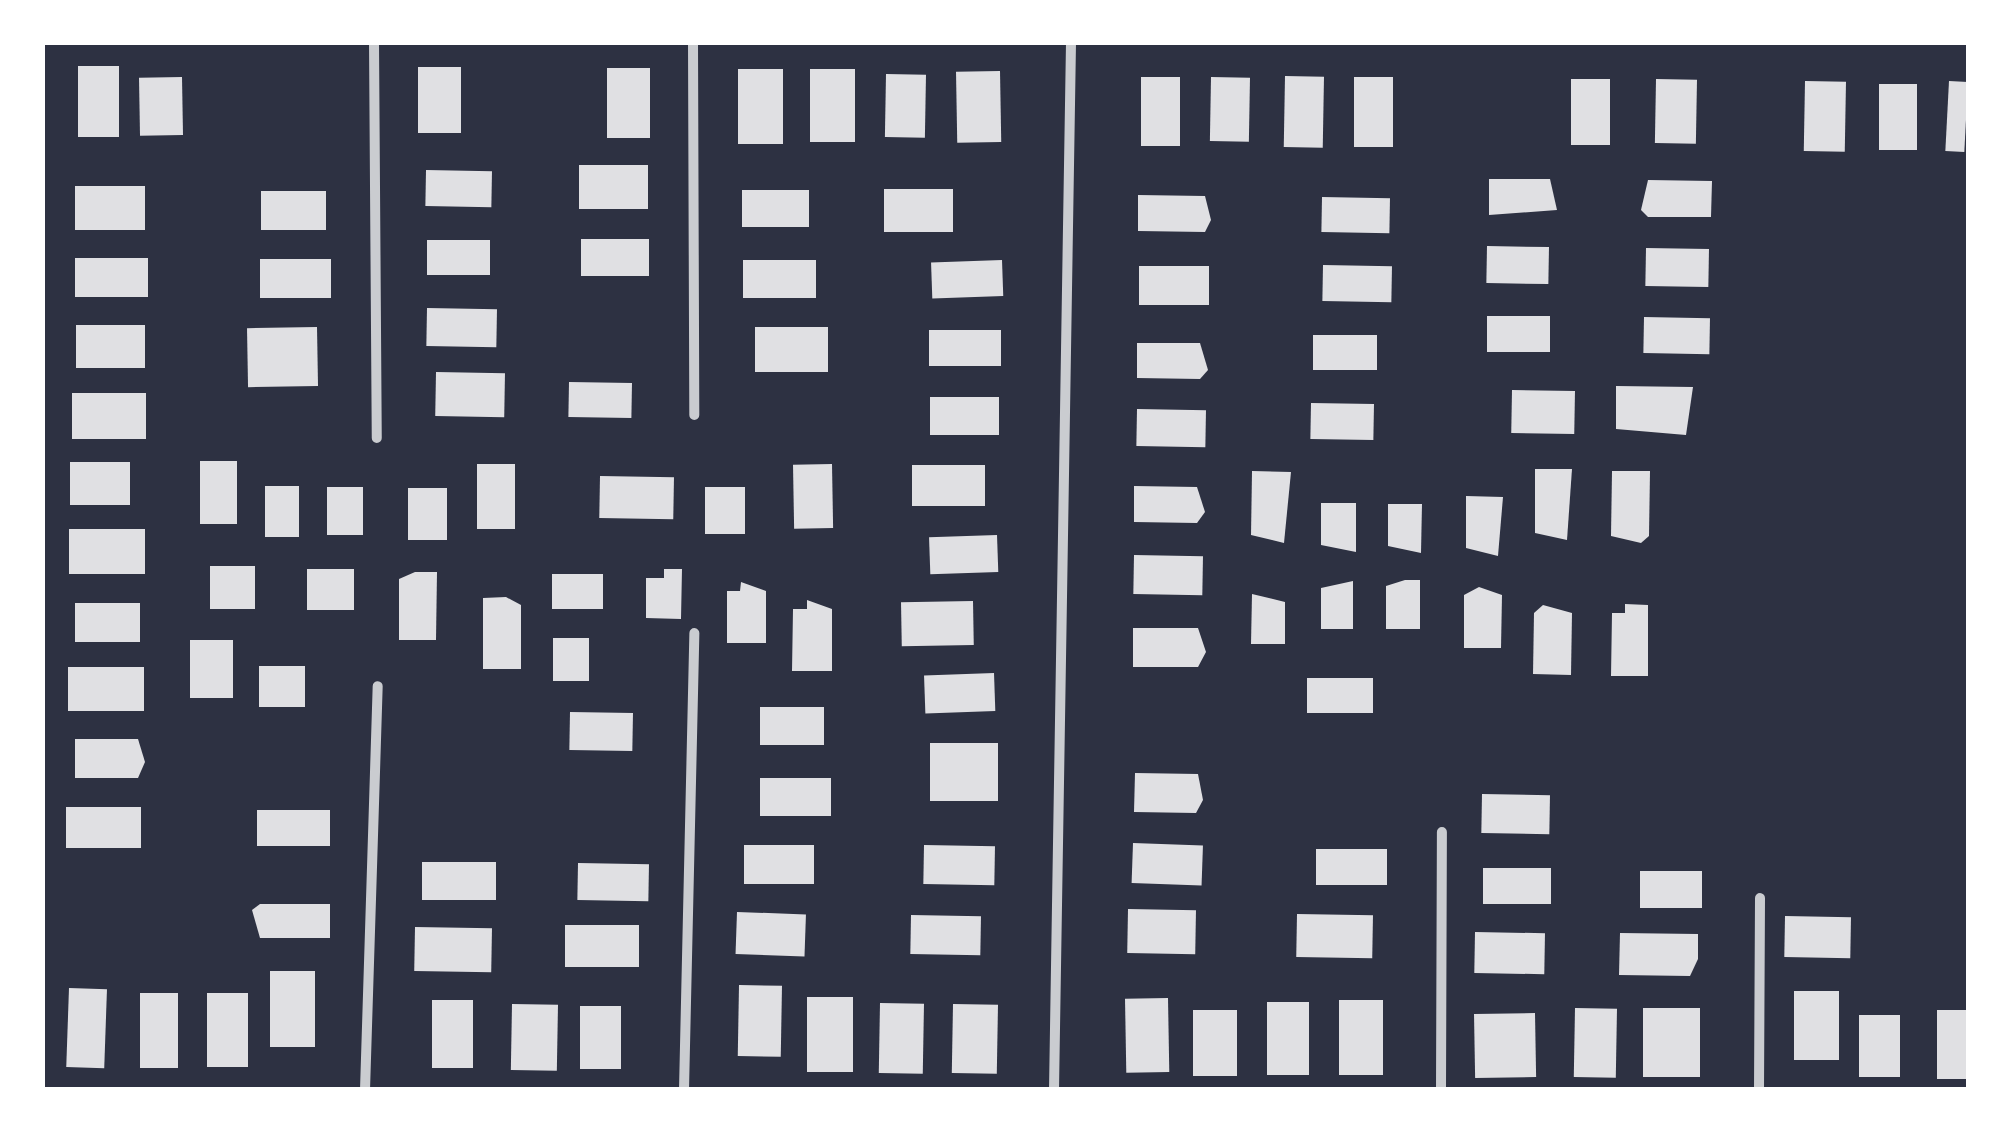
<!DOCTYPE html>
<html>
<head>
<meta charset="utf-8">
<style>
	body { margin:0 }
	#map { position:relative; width:2011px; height:1132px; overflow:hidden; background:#2d3142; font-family:"Sofia Sans Condensed",sans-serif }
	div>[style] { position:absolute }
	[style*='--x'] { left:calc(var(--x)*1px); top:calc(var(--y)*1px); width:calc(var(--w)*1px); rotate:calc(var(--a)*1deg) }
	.building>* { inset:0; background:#e0e0e3; transform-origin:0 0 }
	.minor>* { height:10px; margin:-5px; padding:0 5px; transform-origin:5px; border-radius:5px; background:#caccd0 }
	span { translate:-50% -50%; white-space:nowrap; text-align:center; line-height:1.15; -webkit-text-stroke:10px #fff; paint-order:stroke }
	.frame { position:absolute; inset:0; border:45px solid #fff; pointer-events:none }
</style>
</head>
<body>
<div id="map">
	<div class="building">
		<i style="left:78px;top:66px;width:41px;height:71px"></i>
		<i style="left:418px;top:67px;width:43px;height:66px"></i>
		<i style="left:607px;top:68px;width:43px;height:70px"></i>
		<i style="left:738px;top:69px;width:45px;height:75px"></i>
		<i style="left:810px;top:69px;width:45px;height:73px"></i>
		<i style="left:1000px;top:71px;width:71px;height:44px;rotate:89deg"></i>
		<i style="left:886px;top:74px;width:40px;height:63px;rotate:1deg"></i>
		<i style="left:1285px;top:76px;width:39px;height:71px;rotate:1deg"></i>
		<i style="left:182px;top:77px;width:58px;height:43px;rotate:89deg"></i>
		<i style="left:1141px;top:77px;width:39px;height:69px"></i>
		<i style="left:1211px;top:77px;width:39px;height:64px;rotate:1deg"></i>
		<i style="left:1354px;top:77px;width:39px;height:70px"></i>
		<i style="left:1571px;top:79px;width:39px;height:66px"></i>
		<i style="left:1656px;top:79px;width:41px;height:64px;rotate:1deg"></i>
		<i style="left:1805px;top:81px;width:41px;height:70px;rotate:1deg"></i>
		<i style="left:1949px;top:81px;width:19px;height:70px;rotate:3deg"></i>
		<i style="left:1879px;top:84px;width:38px;height:66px"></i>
		<i style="left:648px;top:165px;width:44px;height:69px;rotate:90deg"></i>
		<i style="left:426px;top:170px;width:66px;height:36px;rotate:1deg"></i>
		<i style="clip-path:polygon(1489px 179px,1550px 179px,1557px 210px,1489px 215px)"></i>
		<i style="clip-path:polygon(1648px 180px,1712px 181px,1711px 217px,1648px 217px,1641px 210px)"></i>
		<i style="left:145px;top:186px;width:44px;height:70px;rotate:90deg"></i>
		<i style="left:953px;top:189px;width:43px;height:69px;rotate:90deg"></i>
		<i style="left:809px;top:190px;width:37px;height:67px;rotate:90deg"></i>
		<i style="left:326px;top:191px;width:39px;height:65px;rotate:90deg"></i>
		<i style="clip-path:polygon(1138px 195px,1205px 196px,1211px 220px,1205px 232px,1138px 231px)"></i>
		<i style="left:1322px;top:197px;width:68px;height:35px;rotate:1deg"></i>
		<i style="left:649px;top:239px;width:37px;height:68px;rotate:90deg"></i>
		<i style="left:427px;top:240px;width:63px;height:35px"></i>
		<i style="left:1487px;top:246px;width:62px;height:37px;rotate:1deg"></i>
		<i style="left:1646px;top:248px;width:63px;height:38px;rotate:1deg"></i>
		<i style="left:75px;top:258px;width:73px;height:39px"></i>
		<i style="left:260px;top:259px;width:71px;height:39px"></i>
		<i style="left:743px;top:260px;width:73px;height:38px"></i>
		<i style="left:1002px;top:260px;width:36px;height:71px;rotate:88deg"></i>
		<i style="left:1323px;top:265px;width:69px;height:36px;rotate:1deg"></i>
		<i style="left:1139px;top:266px;width:70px;height:39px"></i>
		<i style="left:427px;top:308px;width:70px;height:38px;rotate:1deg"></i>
		<i style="left:1487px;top:316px;width:63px;height:36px"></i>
		<i style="left:1644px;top:317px;width:66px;height:36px;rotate:1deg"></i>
		<i style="left:76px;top:325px;width:69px;height:43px"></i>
		<i style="left:317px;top:327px;width:59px;height:70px;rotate:89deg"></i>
		<i style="left:755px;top:327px;width:73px;height:45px"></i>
		<i style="left:929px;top:330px;width:72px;height:36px"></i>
		<i style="left:1313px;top:335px;width:64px;height:35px"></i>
		<i style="clip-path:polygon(1137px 343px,1200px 343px,1208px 370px,1200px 379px,1137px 378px)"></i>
		<i style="left:436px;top:372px;width:69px;height:44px;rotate:1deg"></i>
		<i style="left:569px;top:382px;width:63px;height:35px;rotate:1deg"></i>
		<i style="clip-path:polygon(1616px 386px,1693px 387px,1686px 435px,1616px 429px)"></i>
		<i style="left:1512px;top:390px;width:63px;height:43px;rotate:1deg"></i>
		<i style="left:72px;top:393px;width:74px;height:46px"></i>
		<i style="left:999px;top:397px;width:38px;height:69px;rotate:90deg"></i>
		<i style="left:1311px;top:403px;width:63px;height:36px;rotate:1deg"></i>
		<i style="left:1137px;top:409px;width:69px;height:37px;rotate:1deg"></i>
		<i style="left:200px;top:461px;width:37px;height:63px"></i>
		<i style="left:70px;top:462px;width:60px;height:43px"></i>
		<i style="left:477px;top:464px;width:38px;height:65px"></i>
		<i style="left:832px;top:464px;width:64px;height:39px;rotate:89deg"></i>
		<i style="left:985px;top:465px;width:41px;height:73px;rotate:90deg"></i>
		<i style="clip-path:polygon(1535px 469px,1572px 469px,1567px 540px,1535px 533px)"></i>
		<i style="clip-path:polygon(1252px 471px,1291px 472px,1284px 543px,1251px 535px)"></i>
		<i style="clip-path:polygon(1612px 471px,1650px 471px,1649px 536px,1641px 543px,1611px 536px)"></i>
		<i style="left:600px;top:476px;width:74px;height:42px;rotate:1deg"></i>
		<i style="left:299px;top:486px;width:51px;height:34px;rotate:90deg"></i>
		<i style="clip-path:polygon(1134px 486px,1197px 487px,1205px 512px,1197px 523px,1134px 522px)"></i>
		<i style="left:363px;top:487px;width:48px;height:36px;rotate:90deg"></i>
		<i style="left:705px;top:487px;width:40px;height:47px"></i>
		<i style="left:408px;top:488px;width:39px;height:52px"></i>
		<i style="clip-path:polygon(1466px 496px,1503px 497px,1498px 556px,1466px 548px)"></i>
		<i style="clip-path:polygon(1321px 503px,1356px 503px,1356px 552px,1321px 545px)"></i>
		<i style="clip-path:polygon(1388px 504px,1422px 504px,1421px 553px,1388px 546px)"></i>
		<i style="left:69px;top:529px;width:76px;height:45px"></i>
		<i style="left:997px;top:535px;width:37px;height:68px;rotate:88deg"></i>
		<i style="left:1134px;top:555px;width:69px;height:39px;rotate:1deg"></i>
		<i style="left:210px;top:566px;width:45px;height:43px"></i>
		<i style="left:307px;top:569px;width:47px;height:41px"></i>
		<i style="clip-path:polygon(664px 569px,682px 569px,681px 619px,646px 618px,646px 578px,664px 578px)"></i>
		<i style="clip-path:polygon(415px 572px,437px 572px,436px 640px,399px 640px,399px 579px)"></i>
		<i style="left:552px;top:574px;width:51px;height:35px"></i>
		<i style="clip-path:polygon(1405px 580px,1420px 580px,1420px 629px,1386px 629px,1386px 586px)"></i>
		<i style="clip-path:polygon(1353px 581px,1353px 629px,1321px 629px,1321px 588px)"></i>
		<i style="clip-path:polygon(741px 582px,766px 591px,766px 643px,727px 643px,727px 591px,740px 591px)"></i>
		<i style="clip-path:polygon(1479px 587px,1502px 595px,1501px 648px,1464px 648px,1464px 595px)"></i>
		<i style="clip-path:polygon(1252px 594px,1285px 602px,1285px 644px,1251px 644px)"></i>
		<i style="clip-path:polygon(506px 597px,521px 605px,521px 669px,483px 669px,483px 598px)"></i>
		<i style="clip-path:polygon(807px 600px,832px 609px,832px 671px,792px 671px,793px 609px,807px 609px)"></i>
		<i style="left:973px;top:601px;width:44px;height:72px;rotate:89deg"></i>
		<i style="left:75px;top:603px;width:65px;height:39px"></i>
		<i style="clip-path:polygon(1625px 604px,1648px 605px,1648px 676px,1611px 676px,1612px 613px,1625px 613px)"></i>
		<i style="clip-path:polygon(1543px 605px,1572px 613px,1571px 675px,1533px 674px,1534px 613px)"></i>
		<i style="clip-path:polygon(1133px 628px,1198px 628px,1206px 652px,1198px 667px,1133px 667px)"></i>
		<i style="left:553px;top:638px;width:36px;height:43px"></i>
		<i style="left:190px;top:640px;width:43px;height:58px"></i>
		<i style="left:259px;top:666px;width:46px;height:41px"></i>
		<i style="left:68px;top:667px;width:76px;height:44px"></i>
		<i style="left:994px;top:673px;width:38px;height:70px;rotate:88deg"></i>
		<i style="left:1307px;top:678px;width:66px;height:35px"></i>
		<i style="left:760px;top:707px;width:64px;height:38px"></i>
		<i style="left:570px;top:712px;width:63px;height:38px;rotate:1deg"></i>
		<i style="clip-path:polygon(75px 739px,138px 739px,145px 762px,138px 778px,75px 778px)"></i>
		<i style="left:998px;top:743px;width:58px;height:68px;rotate:90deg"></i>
		<i style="clip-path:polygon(1135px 773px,1198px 774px,1203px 800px,1196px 813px,1134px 812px)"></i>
		<i style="left:760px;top:778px;width:71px;height:38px"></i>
		<i style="left:1482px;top:794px;width:68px;height:39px;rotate:1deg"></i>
		<i style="left:66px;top:807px;width:75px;height:41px"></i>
		<i style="left:257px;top:810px;width:73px;height:36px"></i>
		<i style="left:1133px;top:843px;width:70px;height:40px;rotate:2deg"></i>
		<i style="left:744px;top:845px;width:70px;height:39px"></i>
		<i style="left:924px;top:845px;width:71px;height:39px;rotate:1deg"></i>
		<i style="left:1316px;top:849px;width:71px;height:36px"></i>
		<i style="left:422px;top:862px;width:74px;height:38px"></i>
		<i style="left:578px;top:863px;width:71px;height:37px;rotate:1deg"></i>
		<i style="left:1483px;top:868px;width:68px;height:36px"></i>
		<i style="left:1640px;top:871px;width:62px;height:37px"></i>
		<i style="clip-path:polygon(260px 904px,330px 904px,330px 938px,260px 938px,252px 910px)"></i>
		<i style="left:1128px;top:909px;width:68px;height:44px;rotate:1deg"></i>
		<i style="left:737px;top:912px;width:69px;height:42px;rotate:2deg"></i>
		<i style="left:1297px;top:914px;width:76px;height:43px;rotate:1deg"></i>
		<i style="left:911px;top:915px;width:70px;height:39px;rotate:1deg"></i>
		<i style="left:1785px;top:916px;width:66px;height:41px;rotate:1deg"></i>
		<i style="left:565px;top:925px;width:74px;height:42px"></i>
		<i style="left:415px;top:927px;width:77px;height:44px;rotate:1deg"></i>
		<i style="left:1475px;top:932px;width:70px;height:41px;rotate:1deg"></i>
		<i style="clip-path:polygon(1620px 933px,1698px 934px,1698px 959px,1690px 976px,1619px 975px)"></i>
		<i style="left:270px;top:971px;width:45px;height:76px"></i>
		<i style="left:739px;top:985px;width:43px;height:71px;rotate:1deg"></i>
		<i style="left:69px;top:988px;width:38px;height:79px;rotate:2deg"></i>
		<i style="left:1794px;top:991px;width:45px;height:69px"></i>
		<i style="left:140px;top:993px;width:38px;height:75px"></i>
		<i style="left:207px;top:993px;width:41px;height:74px"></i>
		<i style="left:807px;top:997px;width:46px;height:75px"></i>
		<i style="left:1168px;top:998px;width:74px;height:43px;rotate:89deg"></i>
		<i style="left:432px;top:1000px;width:41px;height:68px"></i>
		<i style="left:1339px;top:1000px;width:44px;height:75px"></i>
		<i style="left:1267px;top:1002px;width:42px;height:73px"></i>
		<i style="left:880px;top:1003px;width:44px;height:70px;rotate:1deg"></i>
		<i style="left:512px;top:1004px;width:46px;height:66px;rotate:1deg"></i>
		<i style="left:953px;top:1004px;width:45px;height:69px;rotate:1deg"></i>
		<i style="left:580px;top:1006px;width:41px;height:63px"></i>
		<i style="left:1575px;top:1008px;width:42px;height:69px;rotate:1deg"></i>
		<i style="left:1643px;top:1008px;width:57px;height:69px"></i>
		<i style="left:1193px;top:1010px;width:44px;height:66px"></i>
		<i style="left:1937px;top:1010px;width:31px;height:69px"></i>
		<i style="left:1535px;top:1013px;width:64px;height:61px;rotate:89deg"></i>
		<i style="left:1859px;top:1015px;width:41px;height:62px"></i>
	</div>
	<div class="minor">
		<i style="--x:374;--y:42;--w:396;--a:89.6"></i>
		<i style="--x:693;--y:42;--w:373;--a:89.8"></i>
		<i style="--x:365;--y:1090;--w:404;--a:-88.2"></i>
		<i style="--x:684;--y:1090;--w:457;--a:-88.7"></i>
		<i style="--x:1054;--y:1090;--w:1048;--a:-89.07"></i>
		<i style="--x:1441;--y:1090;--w:258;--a:-89.8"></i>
		<i style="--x:1759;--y:1090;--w:192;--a:-89.7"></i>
	</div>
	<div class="frame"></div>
</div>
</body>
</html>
